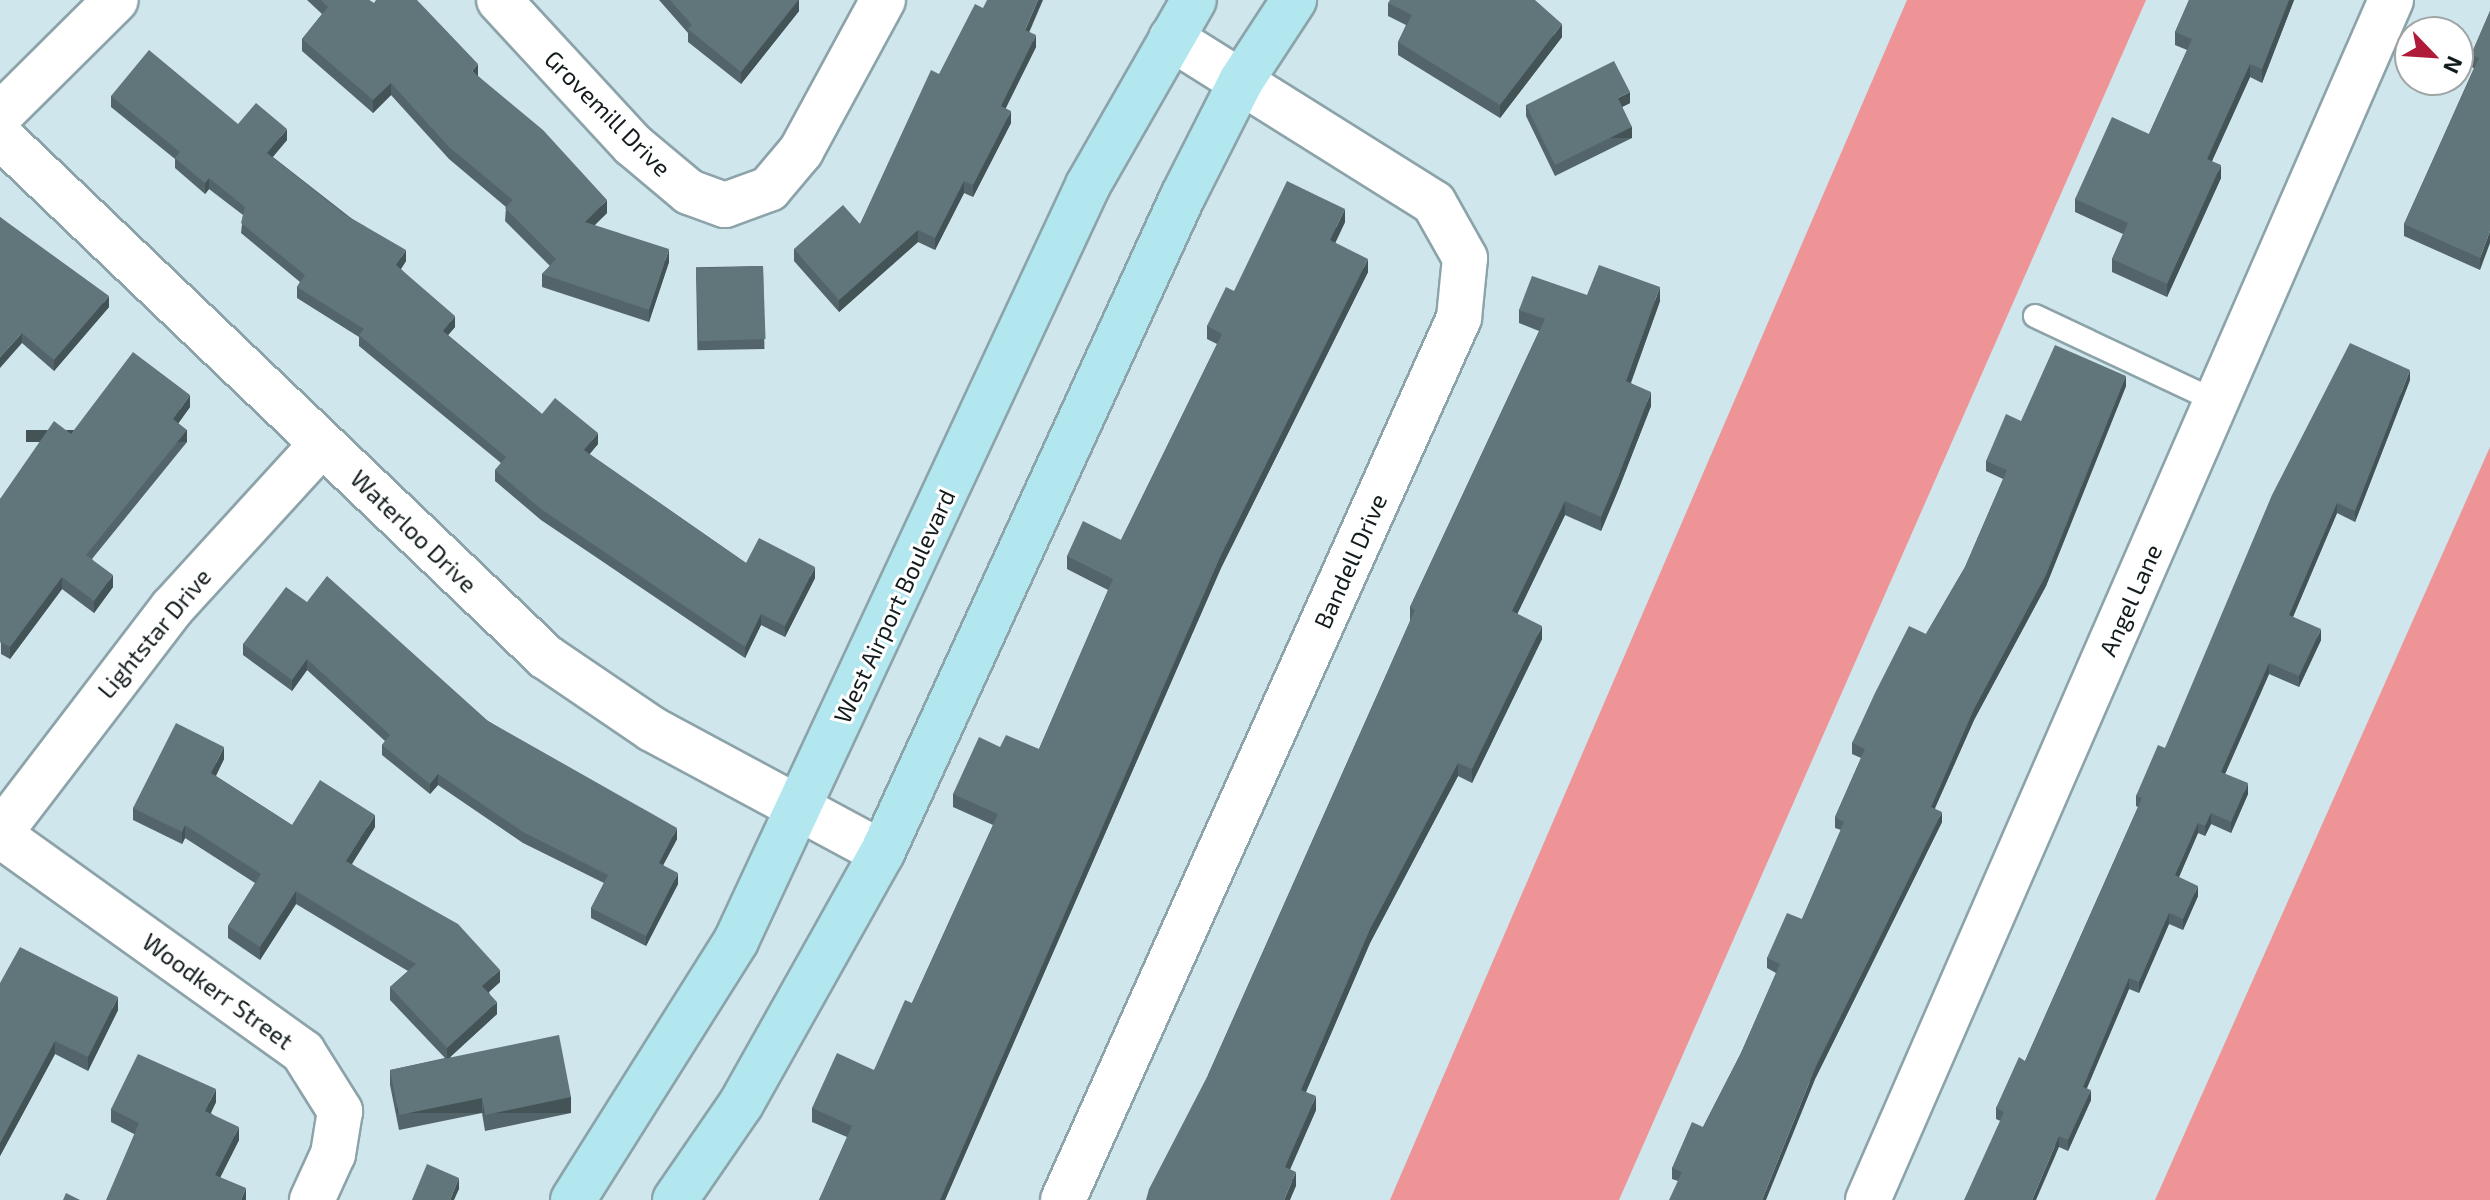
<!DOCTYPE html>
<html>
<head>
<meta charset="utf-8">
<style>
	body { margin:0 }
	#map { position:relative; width:2490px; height:1200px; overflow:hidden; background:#cee6ec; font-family:"Exo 2",sans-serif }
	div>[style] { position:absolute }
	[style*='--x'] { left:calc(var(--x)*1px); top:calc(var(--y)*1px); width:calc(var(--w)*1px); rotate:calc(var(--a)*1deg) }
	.forest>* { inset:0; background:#ee9396 }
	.roads { filter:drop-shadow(2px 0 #8ca3a9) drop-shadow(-2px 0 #8ca3a9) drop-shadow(0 2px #8ca3a9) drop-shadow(0 -2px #8ca3a9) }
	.service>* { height:22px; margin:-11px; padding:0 11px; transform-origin:11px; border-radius:11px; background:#fff }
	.minor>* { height:44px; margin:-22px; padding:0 22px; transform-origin:22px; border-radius:22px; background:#fff }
	.secondary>* { height:44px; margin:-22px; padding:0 22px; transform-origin:22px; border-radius:22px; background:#b2e7ef }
	.wall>* { inset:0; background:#53656a; transform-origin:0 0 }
	.shaded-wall>* { inset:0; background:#435356; transform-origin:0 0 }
	.building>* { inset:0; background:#60767b; transform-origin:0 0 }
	span { translate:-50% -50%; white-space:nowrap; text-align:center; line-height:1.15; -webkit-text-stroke:6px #fff; paint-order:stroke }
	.street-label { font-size:24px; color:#121b1d }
	.north { position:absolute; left:2394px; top:16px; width:80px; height:80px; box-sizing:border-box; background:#fff; border:2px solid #a0a4a5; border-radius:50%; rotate:115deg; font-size:22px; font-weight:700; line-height:32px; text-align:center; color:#121b1d }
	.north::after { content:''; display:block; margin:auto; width:28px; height:36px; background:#af1b39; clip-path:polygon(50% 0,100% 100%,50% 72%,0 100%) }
</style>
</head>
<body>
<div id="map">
	<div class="forest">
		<i style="clip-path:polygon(1907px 0,2146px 0,1619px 1200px,1390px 1200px)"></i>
		<i style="clip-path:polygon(2490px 447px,2490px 1200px,2155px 1200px)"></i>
	</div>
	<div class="roads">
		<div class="service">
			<i style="--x:2035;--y:316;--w:200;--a:25.2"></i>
		</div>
		<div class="minor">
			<i style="--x:499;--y:0;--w:197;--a:47.3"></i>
			<i style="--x:633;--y:145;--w:73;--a:40"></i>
			<i style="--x:689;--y:192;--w:38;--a:20"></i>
			<i style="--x:725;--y:205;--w:47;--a:-20"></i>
			<i style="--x:769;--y:189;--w:50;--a:-49.9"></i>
			<i style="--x:801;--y:151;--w:172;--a:-61.5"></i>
			<i style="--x:0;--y:115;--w:163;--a:-44.8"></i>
			<i style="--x:0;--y:136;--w:755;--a:43.66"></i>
			<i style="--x:546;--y:657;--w:128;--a:34.2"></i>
			<i style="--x:652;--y:729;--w:261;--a:28.3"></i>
			<i style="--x:0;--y:833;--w:283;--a:-52.6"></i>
			<i style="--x:172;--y:608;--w:222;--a:-47.6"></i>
			<i style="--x:0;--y:835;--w:373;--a:35.6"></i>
			<i style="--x:303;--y:1052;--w:70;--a:57.9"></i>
			<i style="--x:340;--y:1111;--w:44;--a:99.2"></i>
			<i style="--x:333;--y:1154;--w:51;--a:114.5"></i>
			<i style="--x:1063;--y:1200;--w:967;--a:-65.82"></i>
			<i style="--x:1459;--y:318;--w:60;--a:-84.3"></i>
			<i style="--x:1465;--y:258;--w:63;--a:-119.4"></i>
			<i style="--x:1434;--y:203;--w:310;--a:-147.9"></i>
			<i style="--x:1868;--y:1200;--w:1309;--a:-66.45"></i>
		</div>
		<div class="secondary">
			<i style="--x:573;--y:1200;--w:306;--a:-57.8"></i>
			<i style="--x:736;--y:941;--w:834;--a:-65.03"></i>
			<i style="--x:1088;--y:185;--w:213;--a:-60.2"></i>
			<i style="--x:675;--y:1200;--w:116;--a:-55.5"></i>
			<i style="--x:741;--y:1104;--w:288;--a:-60.7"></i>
			<i style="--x:882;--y:853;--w:723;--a:-65.39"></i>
			<i style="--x:1183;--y:196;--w:129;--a:-63.2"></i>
			<i style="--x:1241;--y:81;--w:97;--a:-56.8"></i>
		</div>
	</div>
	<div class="wall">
		<i style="clip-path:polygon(307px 0,369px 0,478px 76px,607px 213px,594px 225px,669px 262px,649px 322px,542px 287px,542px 274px,550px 266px,505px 221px,506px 207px,449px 159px,391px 95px,373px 113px,302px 51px,302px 39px,322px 14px)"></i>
		<i style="clip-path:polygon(659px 0,799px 0,799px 11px,741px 84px,688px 42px,688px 33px)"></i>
		<i style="clip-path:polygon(2189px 0,2294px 0,2262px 83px,2250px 77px,2212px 161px,2221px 178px,2167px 297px,2112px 272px,2112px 259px,2123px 234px,2075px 212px,2075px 199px,2149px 134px,2187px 50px,2175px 45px,2175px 32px)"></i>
		<i style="clip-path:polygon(1388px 3px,1562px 37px,1500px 118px,1398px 55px,1398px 42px,1406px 25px,1388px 16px)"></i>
		<i style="clip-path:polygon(2490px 11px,2480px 270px,2404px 236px,2404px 224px,2474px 68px,2471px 67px,2471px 55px)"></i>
		<i style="clip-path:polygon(1029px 32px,1036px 47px,1005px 108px,1011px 123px,973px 197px,964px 193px,935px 250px,918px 242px,839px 312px,794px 261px,794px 249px,860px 224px,939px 74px)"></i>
		<i style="clip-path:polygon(111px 96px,238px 124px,287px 140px,273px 157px,406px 261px,401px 269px,455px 327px,448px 335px,542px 414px,598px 444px,589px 454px,746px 563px,815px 578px,785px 637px,761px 625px,745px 658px,541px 520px,495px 481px,495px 470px,501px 463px,359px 346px,359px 337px,297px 298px,297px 287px,300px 282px,241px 233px,243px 215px,209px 189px,205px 194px,175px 168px,175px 159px,111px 107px)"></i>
		<i style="clip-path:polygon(1630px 103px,1622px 107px,1632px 138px,1555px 176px,1526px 116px,1526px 105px)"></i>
		<i style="clip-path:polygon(0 217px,109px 307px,54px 371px,22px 343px)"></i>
		<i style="clip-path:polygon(1345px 222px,1335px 243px,1368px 272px,1221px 568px,945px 1200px,819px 1200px,847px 1137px,812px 1122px,812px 1108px,874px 1070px,912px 1003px,993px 825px,953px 807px,953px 794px,1000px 747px,1039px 749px,1108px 590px,1067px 569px,1067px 556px,1121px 540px,1217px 344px,1207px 339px,1207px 326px,1234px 291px)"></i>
		<i style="left:763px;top:266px;width:83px;height:67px;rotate:89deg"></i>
		<i style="clip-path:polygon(1587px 295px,1660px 301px,1631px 383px,1651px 406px,1619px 488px,1601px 531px,1565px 515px,1517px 614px,1542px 639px,1472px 783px,1458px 776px,1370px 943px,1306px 1092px,1316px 1110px,1290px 1169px,1296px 1186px,1208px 1075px,1410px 621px,1410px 607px,1539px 331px,1519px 323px,1519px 310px)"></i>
		<i style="clip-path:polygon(2410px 380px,2355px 522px,2337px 513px,2293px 617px,2321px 640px,2299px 687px,2269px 674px,2225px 774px,2248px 794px,2231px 833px,2211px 824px,2205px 836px,2198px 833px,2179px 877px,2198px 896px,2183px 930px,2169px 924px,2139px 993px,2129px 989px,2087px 1088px,2091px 1100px,2068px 1151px,1996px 1119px,1996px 1108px,2025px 1061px,2138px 807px,2136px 806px,2136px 796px,2165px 748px)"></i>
		<i style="clip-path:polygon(2126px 386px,2046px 586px,1974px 720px,1935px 808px,1942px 822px,1816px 1077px,1678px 1181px,1672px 1179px,1672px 1168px,1703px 1127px,1741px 1053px,1776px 973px,1767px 968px,1767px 958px,1802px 919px,1841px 830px,1835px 828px,1835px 817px,1861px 758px,1852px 754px,1852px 743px,1926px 634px,1965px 567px,2003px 479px,1986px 471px,1986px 461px,2021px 421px)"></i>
		<i style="clip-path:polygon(190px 407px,178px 423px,187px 442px,92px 559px,113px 587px,94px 613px,62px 589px,10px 659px,1px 654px,0 499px,71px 434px)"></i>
		<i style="clip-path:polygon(307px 602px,488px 721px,677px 839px,663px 865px,678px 884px,646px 946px,591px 918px,591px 908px,604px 883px,523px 843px,438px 785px,430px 794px,382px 755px,382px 745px,385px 741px,307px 670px,292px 691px,243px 655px,243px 644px)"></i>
		<i style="clip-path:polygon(224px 759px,216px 776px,292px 825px,375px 827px,352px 864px,500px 982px,489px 992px,497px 1014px,450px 1057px,571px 1113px,485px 1131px,482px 1113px,399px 1130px,390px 1085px,390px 1070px,445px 1058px,390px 1000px,390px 987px,408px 971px,296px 904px,260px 960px,228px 938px,228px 926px,255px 883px,185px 838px,182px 844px,133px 820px,133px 808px)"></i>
		<i style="clip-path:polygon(0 983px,118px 1010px,88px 1071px,55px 1054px,0 1156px)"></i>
		<i style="clip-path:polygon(216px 1102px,211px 1113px,239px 1140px,220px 1177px,246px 1200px,134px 1134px,111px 1122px,111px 1109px)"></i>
	</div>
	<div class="shaded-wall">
		<i style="clip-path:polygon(799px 0,799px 11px,741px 84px,741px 72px)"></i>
		<i style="clip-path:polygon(1038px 0,1043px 0,1025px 42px,1025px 30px)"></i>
		<i style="clip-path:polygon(2289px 0,2294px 0,2262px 83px,2262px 69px)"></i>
		<i style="clip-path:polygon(1562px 24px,1562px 37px,1500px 118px,1500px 105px)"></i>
		<i style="clip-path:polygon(1036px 35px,1036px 47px,1001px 118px,1001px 106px)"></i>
		<i style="clip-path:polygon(478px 64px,478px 77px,472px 71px)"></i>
		<i style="clip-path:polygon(2250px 64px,2250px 77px,2207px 172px,2207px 159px)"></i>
		<i style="clip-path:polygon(391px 83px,391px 95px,373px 113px,373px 100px)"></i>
		<i style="clip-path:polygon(1630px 92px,1630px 103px,1618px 109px,1618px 98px)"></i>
		<i style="clip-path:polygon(1011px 111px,1011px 123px,973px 197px,973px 185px)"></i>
		<i style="left:1632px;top:127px;width:11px;height:86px;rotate:90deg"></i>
		<i style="clip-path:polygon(287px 129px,287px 140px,267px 163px,267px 153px)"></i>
		<i style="clip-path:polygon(2221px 165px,2221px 178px,2167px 297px,2167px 284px)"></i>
		<i style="clip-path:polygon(209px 178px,209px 189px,205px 194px,205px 183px)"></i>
		<i style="clip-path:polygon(964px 181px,964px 193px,935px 250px,935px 238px)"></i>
		<i style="clip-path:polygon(607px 200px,607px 213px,585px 235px,585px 222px)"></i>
		<i style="clip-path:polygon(1345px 209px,1345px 222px,1330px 254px,1330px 240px)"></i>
		<i style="clip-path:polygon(918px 230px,918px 242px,839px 312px,839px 300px)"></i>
		<i style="clip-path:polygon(2490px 231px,2490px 243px,2480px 270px,2480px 258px)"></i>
		<i style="clip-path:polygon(669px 249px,669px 262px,649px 322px,649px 310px)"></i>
		<i style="clip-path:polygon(406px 250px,406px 261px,396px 276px,396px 265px)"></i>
		<i style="clip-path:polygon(1368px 259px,1368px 272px,1221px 568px,945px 1200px,940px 1200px,1221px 555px)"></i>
		<i style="clip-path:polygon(1660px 287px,1660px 301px,1626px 395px,1626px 381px)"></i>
		<i style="clip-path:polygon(109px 296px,109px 307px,54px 371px,54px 360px)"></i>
		<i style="clip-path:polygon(455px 316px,455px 327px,443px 341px,443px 331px)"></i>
		<i style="clip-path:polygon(22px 333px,22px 343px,0 368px,0 357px)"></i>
		<i style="clip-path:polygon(2410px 370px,2410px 380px,2355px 522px,2355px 511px)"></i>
		<i style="clip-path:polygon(2126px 376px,2126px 386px,2046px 586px,1974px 720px,1931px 817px,1931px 807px,1974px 709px)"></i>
		<i style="clip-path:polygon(1651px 392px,1651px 406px,1619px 488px,1601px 531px,1601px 517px)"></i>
		<i style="clip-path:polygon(190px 395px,190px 407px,173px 431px,173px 419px)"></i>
		<i style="left:187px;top:430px;width:12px;height:161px;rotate:90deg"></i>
		<i style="clip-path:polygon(598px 433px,598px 444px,584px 461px,584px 450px)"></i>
		<i style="clip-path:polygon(1565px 501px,1565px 515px,1512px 625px,1512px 611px)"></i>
		<i style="clip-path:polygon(2337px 503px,2337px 513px,2289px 626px,2289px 615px)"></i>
		<i style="clip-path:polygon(815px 567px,815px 578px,785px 637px,785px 626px)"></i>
		<i style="clip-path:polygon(113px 575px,113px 587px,94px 613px,94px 601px)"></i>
		<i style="clip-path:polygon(62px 577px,62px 589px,10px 659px,10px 647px)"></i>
		<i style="clip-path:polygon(761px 614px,761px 625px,745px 658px,745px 647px)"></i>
		<i style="clip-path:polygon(1542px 626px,1542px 639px,1472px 783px,1472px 769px)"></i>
		<i style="clip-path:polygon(2321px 629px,2321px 640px,2299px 687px,2299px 676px)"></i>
		<i style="clip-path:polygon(307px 659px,307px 670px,292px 691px,292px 680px)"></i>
		<i style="clip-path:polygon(2269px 663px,2269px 674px,2221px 783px,2221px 772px)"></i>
		<i style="clip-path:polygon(224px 747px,224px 759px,211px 785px,211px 773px)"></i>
		<i style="clip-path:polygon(1458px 763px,1458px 776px,1370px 943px,1301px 1103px,1301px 1090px,1370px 929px)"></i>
		<i style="clip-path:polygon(438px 774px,438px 785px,430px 794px,430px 784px)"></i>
		<i style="clip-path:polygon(2248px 783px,2248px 794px,2231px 833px,2231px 822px)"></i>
		<i style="clip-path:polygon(1942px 812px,1942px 822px,1816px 1077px,1766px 1200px,1762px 1200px,1816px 1066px)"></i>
		<i style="clip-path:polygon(2211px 813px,2211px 824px,2205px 836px,2205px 826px)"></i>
		<i style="clip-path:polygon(375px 815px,375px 827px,346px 873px,346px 861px)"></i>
		<i style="clip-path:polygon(2198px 823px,2198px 833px,2175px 886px,2175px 875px)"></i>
		<i style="clip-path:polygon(185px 825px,185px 838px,182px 844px,182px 832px)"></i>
		<i style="clip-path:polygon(677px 828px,677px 839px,659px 873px,659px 863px)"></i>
		<i style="clip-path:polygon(678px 873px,678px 884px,646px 946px,646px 936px)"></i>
		<i style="clip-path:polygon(2198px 886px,2198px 896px,2183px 930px,2183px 919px)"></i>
		<i style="clip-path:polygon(296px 891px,296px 904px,260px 960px,260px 947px)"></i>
		<i style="clip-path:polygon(2169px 913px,2169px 924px,2139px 993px,2139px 982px)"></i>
		<i style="clip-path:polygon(500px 970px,500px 982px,482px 998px,482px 986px)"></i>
		<i style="clip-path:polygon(2129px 978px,2129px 989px,2083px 1097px,2083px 1087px)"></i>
		<i style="clip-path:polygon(118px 997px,118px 1010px,88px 1071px,88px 1057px)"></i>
		<i style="clip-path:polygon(497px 1002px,497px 1014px,447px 1060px,447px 1048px)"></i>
		<i style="clip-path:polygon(55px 1041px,55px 1054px,0 1156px,0 1143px)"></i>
		<i style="clip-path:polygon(216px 1089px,216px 1102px,205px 1124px,205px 1111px)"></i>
		<i style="clip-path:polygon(2091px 1090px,2091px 1100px,2068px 1151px,2068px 1140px)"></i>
		<i style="clip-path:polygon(1316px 1096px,1316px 1110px,1285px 1181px,1285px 1167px)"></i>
		<i style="left:571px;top:1097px;width:16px;height:88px;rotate:90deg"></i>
		<i style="left:482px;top:1098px;width:15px;height:85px;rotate:90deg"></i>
		<i style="clip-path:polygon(239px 1127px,239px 1140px,215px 1188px,215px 1175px)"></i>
		<i style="clip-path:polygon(2059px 1136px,2059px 1147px,2036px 1200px,2032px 1200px)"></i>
		<i style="clip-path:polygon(1296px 1172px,1296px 1186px,1290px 1200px,1284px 1200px)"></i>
		<i style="clip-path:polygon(459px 1178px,459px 1189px,454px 1200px,450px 1200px)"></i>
		<i style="clip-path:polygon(246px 1188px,246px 1200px,241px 1200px)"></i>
	</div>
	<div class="building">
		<i style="clip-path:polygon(321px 0,369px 0,374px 3px,376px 0,417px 0,478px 64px,472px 71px,543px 130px,607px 200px,585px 222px,669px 249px,649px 310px,542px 274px,556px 259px,505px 208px,513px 200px,449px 147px,391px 83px,373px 100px,302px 39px,328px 7px)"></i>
		<i style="clip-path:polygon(670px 0,798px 0,741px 72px,688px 29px,692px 25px)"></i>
		<i style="clip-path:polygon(987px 0,1038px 0,1025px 30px,1036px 35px,1001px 106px,1011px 111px,973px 185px,964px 181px,935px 238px,918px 230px,839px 300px,794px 249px,843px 205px,860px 224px,931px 70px,939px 74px,975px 4px,983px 8px)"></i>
		<i style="clip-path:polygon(1390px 0,1535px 0,1562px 24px,1500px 105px,1398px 42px,1412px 15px,1388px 3px)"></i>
		<i style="clip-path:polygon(2189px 0,2289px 0,2262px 69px,2250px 64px,2207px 159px,2221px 165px,2167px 284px,2112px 259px,2128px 223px,2075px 199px,2112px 117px,2149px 134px,2192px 39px,2175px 32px)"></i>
		<i style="clip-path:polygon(2490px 11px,2490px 231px,2480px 258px,2404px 224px,2479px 58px,2471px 55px)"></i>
		<i style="clip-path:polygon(149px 50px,238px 124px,256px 103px,287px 129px,267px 153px,344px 214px,406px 250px,396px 265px,455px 316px,443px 331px,542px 414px,555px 398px,598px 433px,584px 450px,746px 563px,759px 538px,815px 567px,785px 626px,761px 614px,745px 647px,541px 509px,495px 470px,506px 457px,359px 335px,364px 329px,297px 287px,305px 275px,241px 223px,245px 207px,209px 178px,205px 183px,175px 158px,180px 152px,111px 96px)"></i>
		<i style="clip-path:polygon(1614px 61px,1630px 92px,1618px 98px,1632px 127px,1555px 165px,1526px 105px)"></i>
		<i style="clip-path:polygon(1287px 181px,1345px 209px,1330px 240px,1368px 259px,1221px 555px,940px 1200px,819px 1200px,852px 1126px,812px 1108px,837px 1053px,874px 1070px,905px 1000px,912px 1003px,998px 814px,953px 794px,979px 737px,1000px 747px,1006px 735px,1039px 749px,1113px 579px,1067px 556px,1083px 521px,1121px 540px,1222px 334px,1207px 326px,1226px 287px,1234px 291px)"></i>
		<i style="clip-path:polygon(0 217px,109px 296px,54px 360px,22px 333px,0 357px)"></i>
		<i style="clip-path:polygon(1599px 265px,1660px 287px,1626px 381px,1651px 392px,1619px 475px,1601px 517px,1565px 501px,1512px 611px,1542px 626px,1472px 769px,1458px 763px,1370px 929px,1301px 1090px,1316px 1096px,1285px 1167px,1296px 1172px,1284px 1200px,1146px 1200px,1149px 1189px,1208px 1075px,1415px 610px,1410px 607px,1545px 319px,1519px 310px,1532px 276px,1587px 295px)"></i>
		<i style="left:763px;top:266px;width:73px;height:67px;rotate:88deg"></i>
		<i style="clip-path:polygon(2350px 343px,2410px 370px,2355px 511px,2337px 503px,2289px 615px,2321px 629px,2299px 676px,2269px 663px,2221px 772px,2248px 783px,2231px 822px,2211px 813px,2205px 826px,2198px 823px,2175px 875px,2198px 886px,2183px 919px,2169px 913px,2139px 982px,2129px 978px,2083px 1087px,2091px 1090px,2068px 1140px,2059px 1136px,2032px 1200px,1964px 1200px,2004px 1112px,1996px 1108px,2019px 1057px,2025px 1061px,2142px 798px,2136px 796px,2158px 745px,2165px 748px,2272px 495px)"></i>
		<i style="clip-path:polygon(2055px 345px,2126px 376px,2046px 575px,1974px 709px,1931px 807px,1942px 812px,1816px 1066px,1762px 1200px,1669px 1200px,1682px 1172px,1672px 1168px,1692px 1122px,1703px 1127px,1741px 1053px,1780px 964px,1767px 958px,1787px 913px,1802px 919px,1844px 822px,1835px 817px,1865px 749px,1852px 743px,1875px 693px,1909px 626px,1926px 634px,1965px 567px,2007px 470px,1986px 461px,2006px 414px,2021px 421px)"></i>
		<i style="clip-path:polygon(133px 352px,190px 395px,173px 419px,187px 430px,86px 555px,113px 575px,94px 601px,62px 577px,10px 647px,1px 642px,0 643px,0 499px,54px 421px,71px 434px)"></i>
		<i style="clip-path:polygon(327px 576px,488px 721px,677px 828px,659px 863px,678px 873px,646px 936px,591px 908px,608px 875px,523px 832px,438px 774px,430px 784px,382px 745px,390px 735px,307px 659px,292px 680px,243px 644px,286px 587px,307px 602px)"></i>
		<i style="clip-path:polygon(176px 723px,224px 747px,211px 773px,292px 825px,320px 780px,375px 815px,346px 861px,458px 924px,500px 970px,482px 986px,497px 1002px,447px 1048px,390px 987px,416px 964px,296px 891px,260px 947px,228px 926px,261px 874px,185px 825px,182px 832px,133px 808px)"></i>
		<i style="clip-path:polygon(20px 947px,118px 997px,88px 1057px,55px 1041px,0 1143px,0 983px)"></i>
		<i style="clip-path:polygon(559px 1035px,571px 1097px,485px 1115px,482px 1098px,399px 1115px,390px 1070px)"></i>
		<i style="clip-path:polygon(138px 1054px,216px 1089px,205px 1111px,239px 1127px,215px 1175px,246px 1188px,241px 1200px,106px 1200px,139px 1123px,111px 1109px)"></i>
		<i style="clip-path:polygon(427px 1164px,459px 1178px,450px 1200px,412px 1200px)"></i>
		<i style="clip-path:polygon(66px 1193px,80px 1200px,63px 1200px)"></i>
	</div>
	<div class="street-label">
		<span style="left:608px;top:113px;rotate:45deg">Grovemill Drive</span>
		<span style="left:414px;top:531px;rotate:44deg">Waterloo Drive</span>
		<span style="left:1350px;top:561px;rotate:-66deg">Bandell Drive</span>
		<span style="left:2130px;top:600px;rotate:-66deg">Angel Lane</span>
		<span style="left:894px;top:606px;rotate:-65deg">West Airport Boulevard</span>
		<span style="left:154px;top:633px;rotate:-50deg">Lightstar Drive</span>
		<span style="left:218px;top:991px;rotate:36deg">Woodkerr Street</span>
	</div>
	<div class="north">N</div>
</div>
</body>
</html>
